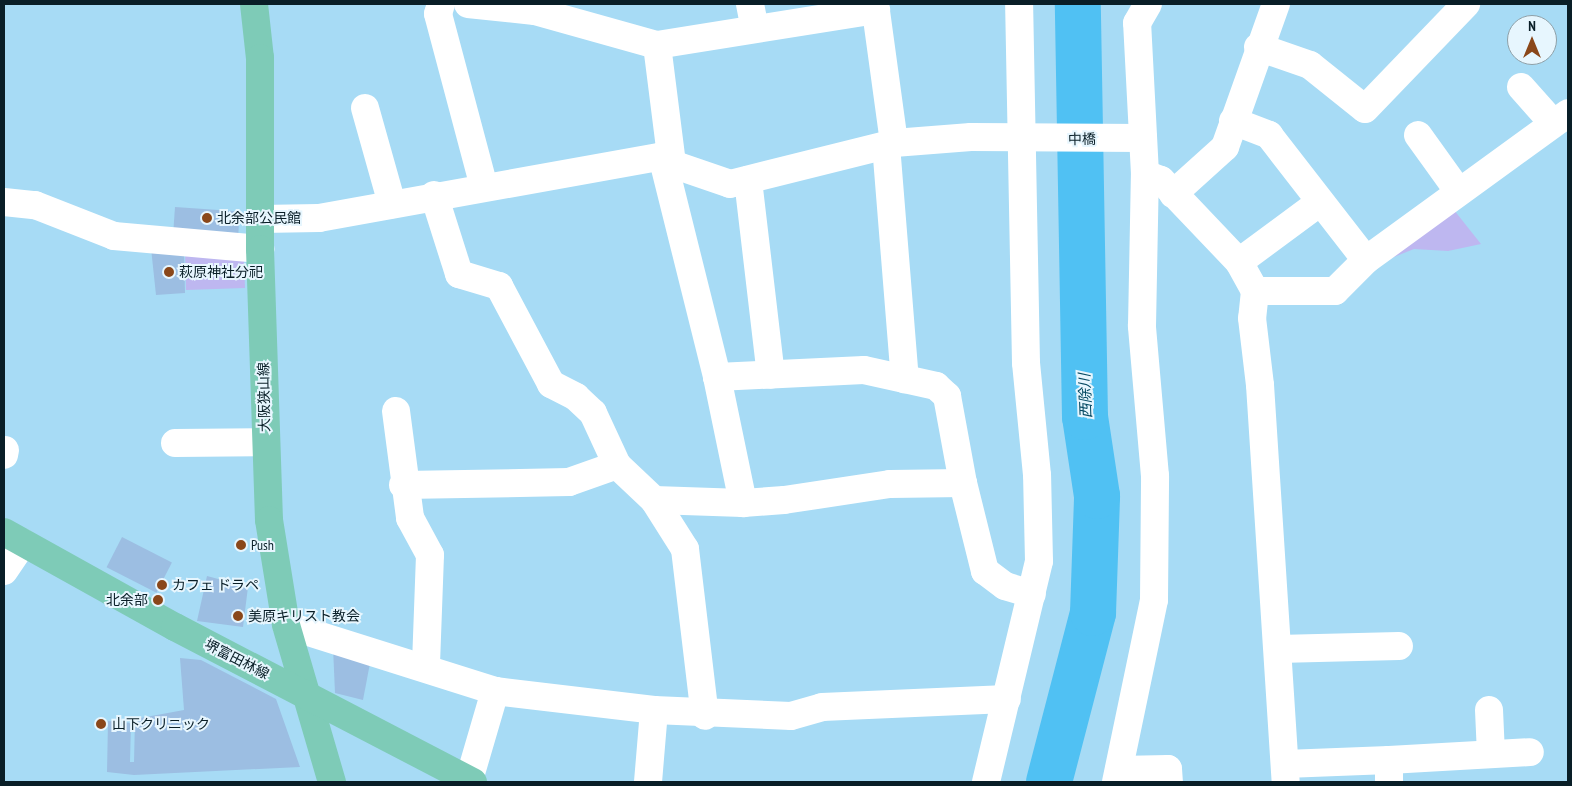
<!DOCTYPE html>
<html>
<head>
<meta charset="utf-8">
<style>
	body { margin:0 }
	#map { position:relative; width:1572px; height:786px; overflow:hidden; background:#a7dbf5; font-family:"PT Sans Narrow","Noto Sans JP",sans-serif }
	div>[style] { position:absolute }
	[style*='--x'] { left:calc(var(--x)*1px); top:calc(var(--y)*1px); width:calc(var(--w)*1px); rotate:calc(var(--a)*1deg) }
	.green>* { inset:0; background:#beb7f0 }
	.river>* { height:46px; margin:-23px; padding:0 23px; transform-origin:23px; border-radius:23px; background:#50c1f3 }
	.building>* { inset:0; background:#9cbee2; transform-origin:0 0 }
	.minor>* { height:28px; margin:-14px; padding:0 14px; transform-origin:14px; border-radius:14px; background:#fff }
	.major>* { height:28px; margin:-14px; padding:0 14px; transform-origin:14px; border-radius:14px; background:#7ecbb7 }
	.dots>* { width:14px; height:14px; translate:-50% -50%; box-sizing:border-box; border:2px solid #e7f6fe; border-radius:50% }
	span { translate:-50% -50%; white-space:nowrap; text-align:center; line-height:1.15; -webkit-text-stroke:4px #e7f6fe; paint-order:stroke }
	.street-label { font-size:14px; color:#091e27 }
	.poi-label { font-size:14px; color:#091e27 }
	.left { translate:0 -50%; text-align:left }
	.right { translate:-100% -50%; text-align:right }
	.water-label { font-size:15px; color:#064a63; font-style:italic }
	.frame { position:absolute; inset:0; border:5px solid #091e27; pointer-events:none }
	.north { position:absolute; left:1507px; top:15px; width:50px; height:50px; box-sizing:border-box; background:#e7f6fe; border:1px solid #8ea0a8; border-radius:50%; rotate:0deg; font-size:14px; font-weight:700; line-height:20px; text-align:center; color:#091e27 }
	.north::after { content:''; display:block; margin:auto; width:18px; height:22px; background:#8a471a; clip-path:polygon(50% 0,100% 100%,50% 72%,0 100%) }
</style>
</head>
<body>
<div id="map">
	<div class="green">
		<i style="clip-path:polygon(1454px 210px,1481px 244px,1448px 251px,1414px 249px,1389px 259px)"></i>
		<i style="clip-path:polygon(185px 250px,244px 260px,245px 288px,186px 290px)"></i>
	</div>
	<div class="river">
		<i style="--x:1049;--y:782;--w:175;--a:-75.4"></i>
		<i style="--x:1093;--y:613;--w:117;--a:-88"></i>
		<i style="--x:1097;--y:496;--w:80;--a:-98.6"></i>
		<i style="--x:1085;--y:417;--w:413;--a:-91"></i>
	</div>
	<div class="building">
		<i style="left:175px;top:207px;width:65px;height:28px;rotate:4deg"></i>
		<i style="clip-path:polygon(151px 248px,184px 251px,185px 293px,156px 295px)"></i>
		<i style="left:122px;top:537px;width:56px;height:34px;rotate:27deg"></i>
		<i style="clip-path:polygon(207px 576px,248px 587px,243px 627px,197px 621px)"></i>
		<i style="clip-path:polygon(333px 647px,371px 658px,363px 700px,335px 693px)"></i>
		<i style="clip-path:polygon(180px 658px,201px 660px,276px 699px,300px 767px,134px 775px,107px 772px,108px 721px,131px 723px,130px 762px,134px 762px,135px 719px,184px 710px)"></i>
	</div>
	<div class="minor">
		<i style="--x:441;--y:4;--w:10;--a:107"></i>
		<i style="--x:438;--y:14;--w:179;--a:75.1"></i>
		<i style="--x:468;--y:4;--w:67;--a:6"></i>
		<i style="--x:535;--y:11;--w:127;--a:15.6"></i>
		<i style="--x:657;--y:45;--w:222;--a:-9.1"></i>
		<i style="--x:750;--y:4;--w:25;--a:79"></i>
		<i style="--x:875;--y:4;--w:140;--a:82.2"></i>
		<i style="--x:657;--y:45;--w:120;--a:82.8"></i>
		<i style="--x:1258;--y:47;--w:55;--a:19.1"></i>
		<i style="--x:1310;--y:65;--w:70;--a:38.7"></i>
		<i style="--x:1365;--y:109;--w:146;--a:-46.1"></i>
		<i style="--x:1521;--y:87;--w:48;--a:48.4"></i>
		<i style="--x:365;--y:108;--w:100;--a:74.3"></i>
		<i style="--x:1233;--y:121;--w:39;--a:21"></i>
		<i style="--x:1269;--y:135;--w:158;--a:52.2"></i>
		<i style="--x:1418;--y:135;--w:70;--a:54.3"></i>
		<i style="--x:886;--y:145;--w:235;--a:85.4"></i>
		<i style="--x:662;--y:156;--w:228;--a:76"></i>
		<i style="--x:717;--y:377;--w:129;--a:78.3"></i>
		<i style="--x:743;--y:503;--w:89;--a:-178.1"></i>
		<i style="--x:654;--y:500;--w:58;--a:57.7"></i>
		<i style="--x:685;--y:549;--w:168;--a:83.2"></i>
		<i style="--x:1145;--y:174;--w:17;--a:21"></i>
		<i style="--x:1161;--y:180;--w:113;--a:46.4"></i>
		<i style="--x:1239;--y:262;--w:33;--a:61"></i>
		<i style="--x:1255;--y:291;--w:27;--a:96"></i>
		<i style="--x:1252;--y:318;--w:67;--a:83.2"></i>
		<i style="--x:1260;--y:385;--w:398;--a:86.3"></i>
		<i style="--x:748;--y:180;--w:196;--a:83.3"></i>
		<i style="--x:1173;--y:194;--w:70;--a:-42.1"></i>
		<i style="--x:1225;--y:147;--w:152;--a:-70.4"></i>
		<i style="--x:434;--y:195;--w:83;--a:72.4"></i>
		<i style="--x:459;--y:274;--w:42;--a:16.7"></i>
		<i style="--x:499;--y:286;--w:111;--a:62"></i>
		<i style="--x:551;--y:384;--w:28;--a:27"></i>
		<i style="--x:576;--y:397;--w:23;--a:43"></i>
		<i style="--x:593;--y:413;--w:57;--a:65.2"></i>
		<i style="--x:4;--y:202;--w:31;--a:6"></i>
		<i style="--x:35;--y:205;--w:85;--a:21.4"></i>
		<i style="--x:114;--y:236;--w:147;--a:5.1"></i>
		<i style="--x:261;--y:219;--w:58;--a:-1"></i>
		<i style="--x:319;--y:218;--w:349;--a:-10.2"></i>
		<i style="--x:662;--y:156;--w:13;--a:39"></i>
		<i style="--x:672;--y:164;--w:61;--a:19"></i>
		<i style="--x:730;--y:184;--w:169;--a:-14"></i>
		<i style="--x:894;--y:143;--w:77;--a:-4.5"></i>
		<i style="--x:971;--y:137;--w:172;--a:0.3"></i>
		<i style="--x:1239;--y:262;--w:101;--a:-36.5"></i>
		<i style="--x:1255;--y:291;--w:80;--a:0"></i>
		<i style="--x:1335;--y:291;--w:44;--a:-45"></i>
		<i style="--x:1366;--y:260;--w:250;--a:-36"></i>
		<i style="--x:717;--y:377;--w:147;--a:-2.7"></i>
		<i style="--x:864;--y:370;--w:74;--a:12.5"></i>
		<i style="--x:936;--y:386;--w:15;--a:42"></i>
		<i style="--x:947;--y:396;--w:88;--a:79.6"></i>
		<i style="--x:963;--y:483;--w:91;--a:76"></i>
		<i style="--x:985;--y:571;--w:25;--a:37"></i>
		<i style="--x:1005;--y:586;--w:28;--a:17"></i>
		<i style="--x:396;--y:411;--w:108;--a:82.5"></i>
		<i style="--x:410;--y:518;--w:42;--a:61.6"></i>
		<i style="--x:430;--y:555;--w:111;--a:92.1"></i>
		<i style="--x:175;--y:443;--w:90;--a:-0.6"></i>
		<i style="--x:4;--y:455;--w:5;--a:-79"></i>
		<i style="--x:403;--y:485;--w:166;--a:-1"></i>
		<i style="--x:569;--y:482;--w:51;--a:-19.5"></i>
		<i style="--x:617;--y:465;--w:51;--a:43.4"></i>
		<i style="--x:743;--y:503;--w:41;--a:-4.2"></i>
		<i style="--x:784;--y:500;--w:107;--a:-8.6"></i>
		<i style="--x:890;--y:484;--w:73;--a:-0.8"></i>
		<i style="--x:4;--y:571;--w:34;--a:-56"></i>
		<i style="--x:286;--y:625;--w:219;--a:17.5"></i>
		<i style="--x:495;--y:691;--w:160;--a:6.8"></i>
		<i style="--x:654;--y:710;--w:137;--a:2.5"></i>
		<i style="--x:791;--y:716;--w:32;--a:-16"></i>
		<i style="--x:822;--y:707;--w:185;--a:-2.5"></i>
		<i style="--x:1278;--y:649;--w:121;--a:-1.4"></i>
		<i style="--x:1489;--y:710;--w:44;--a:87.4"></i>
		<i style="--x:1389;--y:760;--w:141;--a:-3.2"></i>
		<i style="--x:1285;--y:764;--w:104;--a:-2.2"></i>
		<i style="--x:1389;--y:760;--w:22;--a:90"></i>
		<i style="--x:1119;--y:770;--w:49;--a:-1.2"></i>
		<i style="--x:1168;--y:769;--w:13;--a:86"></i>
		<i style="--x:469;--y:780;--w:93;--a:-73.7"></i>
		<i style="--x:648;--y:782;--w:72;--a:-85.2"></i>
		<i style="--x:986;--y:782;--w:227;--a:-76.5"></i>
		<i style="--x:1039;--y:561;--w:86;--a:-91.3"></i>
		<i style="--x:1037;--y:475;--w:113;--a:-95.6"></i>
		<i style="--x:1026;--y:363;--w:359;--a:-91.1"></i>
		<i style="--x:1116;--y:782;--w:186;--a:-78.2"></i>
		<i style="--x:1154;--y:600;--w:124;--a:-89.5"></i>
		<i style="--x:1155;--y:476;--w:151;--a:-95"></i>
		<i style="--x:1142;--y:326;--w:152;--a:-88.9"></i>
		<i style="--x:1145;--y:174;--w:151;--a:-93"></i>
		<i style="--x:1137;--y:23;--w:22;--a:-60"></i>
	</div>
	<div class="major">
		<i style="--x:254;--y:4;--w:54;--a:83.7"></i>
		<i style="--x:260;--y:58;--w:191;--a:90"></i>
		<i style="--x:260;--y:249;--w:271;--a:88.1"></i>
		<i style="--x:269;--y:520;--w:106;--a:80.8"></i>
		<i style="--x:286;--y:625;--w:164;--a:73.7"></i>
		<i style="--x:4;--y:532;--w:196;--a:29.1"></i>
		<i style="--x:175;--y:627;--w:336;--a:27.5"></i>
	</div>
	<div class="dots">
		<i style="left:207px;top:218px;background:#8a471a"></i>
		<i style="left:169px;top:272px;background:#8a471a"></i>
		<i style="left:241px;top:545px;background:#8a471a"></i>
		<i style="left:162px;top:585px;background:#8a471a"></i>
		<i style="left:158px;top:600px;background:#8a471a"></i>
		<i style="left:238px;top:616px;background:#8a471a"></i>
		<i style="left:101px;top:724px;background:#8a471a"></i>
	</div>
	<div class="street-label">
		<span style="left:1082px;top:139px;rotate:-1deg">中橋</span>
		<span style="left:264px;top:397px;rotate:-91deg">大阪狭山線</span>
		<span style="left:237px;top:659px;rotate:27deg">堺富田林線</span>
	</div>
	<div class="poi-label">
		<span class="left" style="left:217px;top:218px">北余部公民館</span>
		<span class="left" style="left:179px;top:272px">萩原神社分祀</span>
		<span class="left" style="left:251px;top:545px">Push</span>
		<span class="left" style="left:172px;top:585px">カフェ ドラペ</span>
		<span class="right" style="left:148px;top:600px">北余部</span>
		<span class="left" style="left:248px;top:616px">美原キリスト教会</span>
		<span class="left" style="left:112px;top:724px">山下クリニック</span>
	</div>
	<div class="water-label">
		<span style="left:1085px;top:396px;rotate:-92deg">西除川</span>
	</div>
	<div class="frame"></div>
	<div class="north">N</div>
</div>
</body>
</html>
